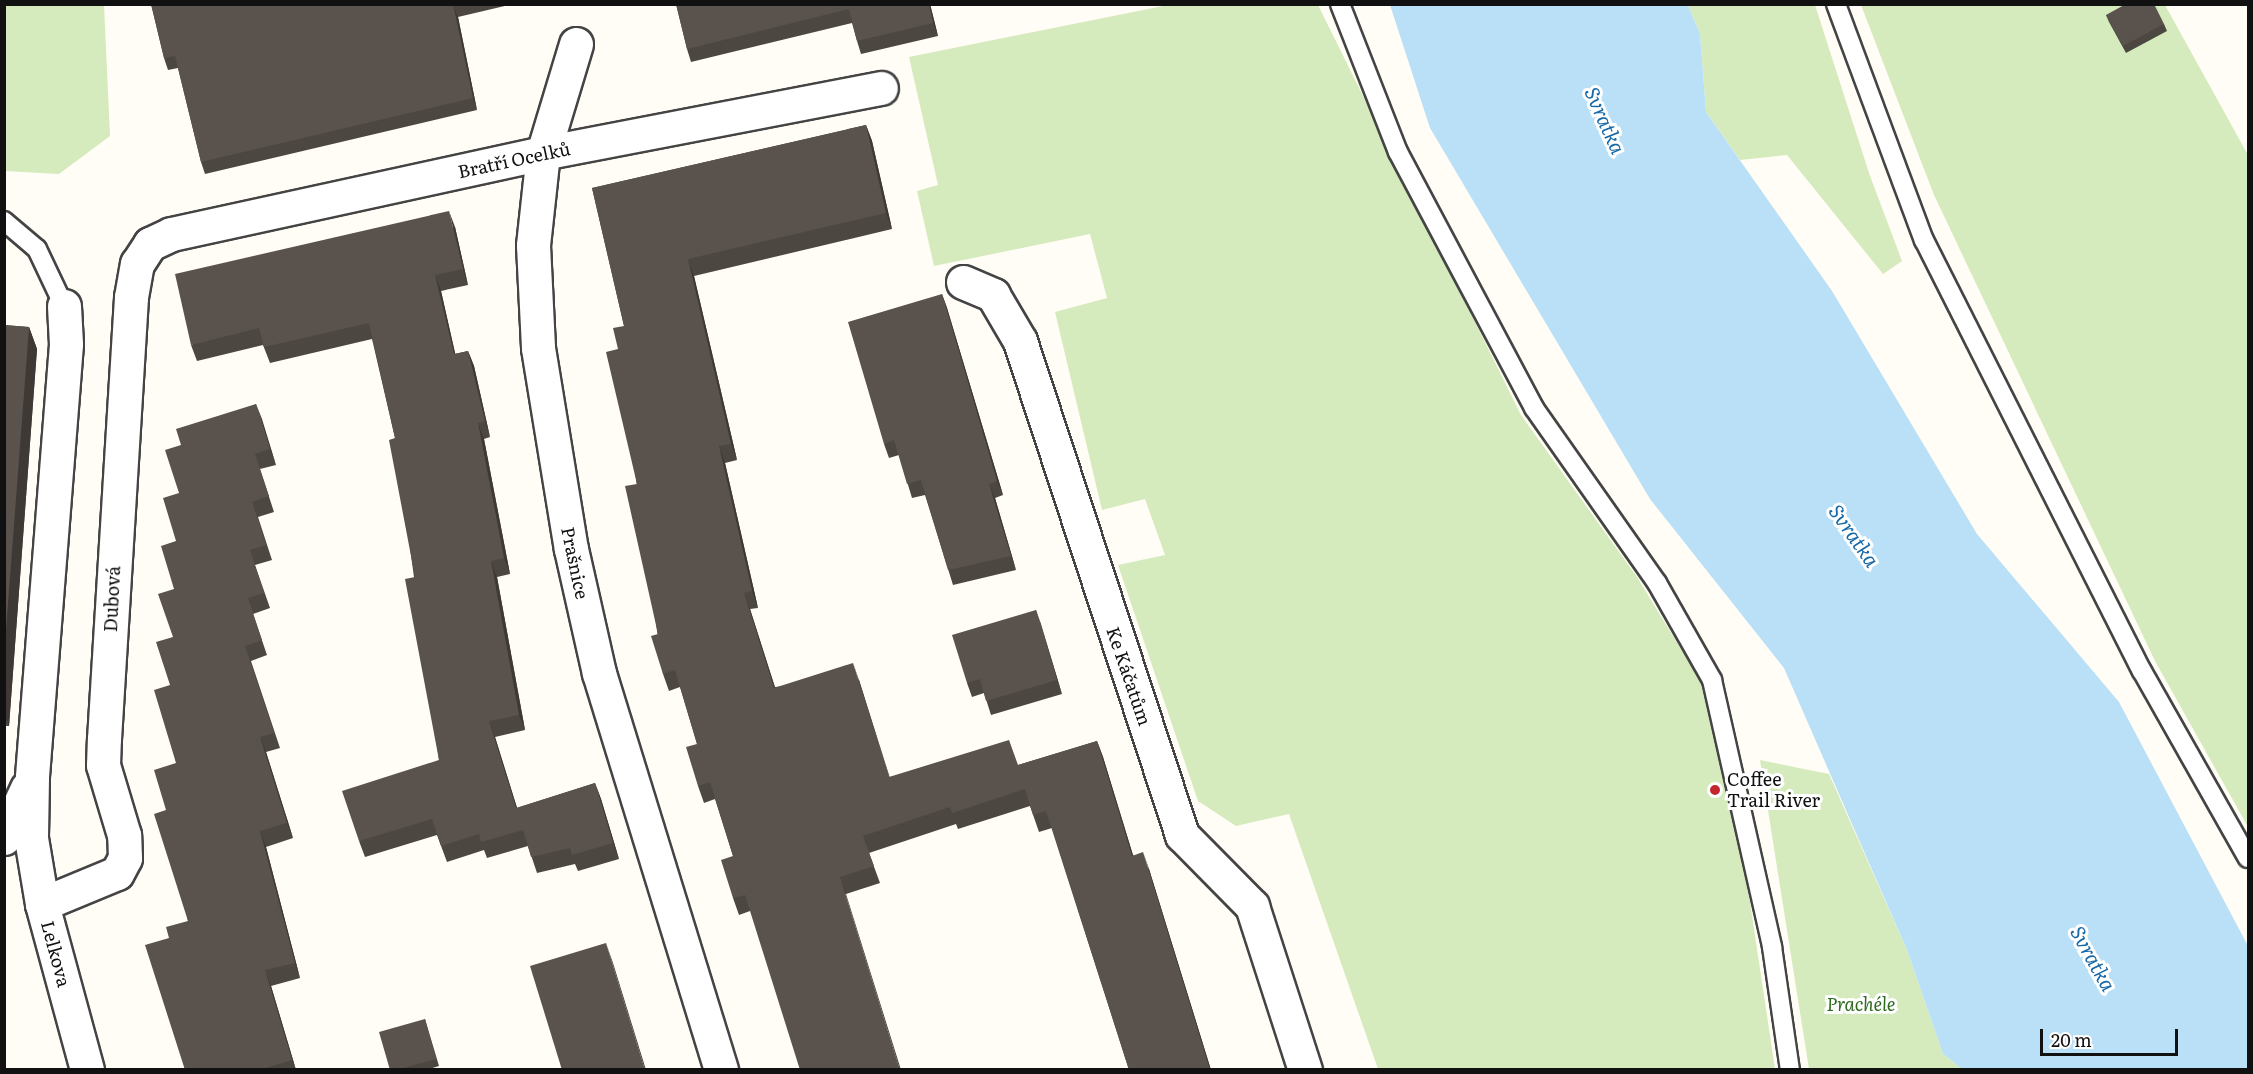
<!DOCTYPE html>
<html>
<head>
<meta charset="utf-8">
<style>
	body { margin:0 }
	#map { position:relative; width:2253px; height:1074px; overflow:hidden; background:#fffdf5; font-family:Literata,serif }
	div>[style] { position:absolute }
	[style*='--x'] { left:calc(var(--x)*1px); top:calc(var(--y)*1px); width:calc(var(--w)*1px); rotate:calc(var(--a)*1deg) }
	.green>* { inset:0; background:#d5ebbd }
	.water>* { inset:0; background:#b9e0f7 }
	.roads { filter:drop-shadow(2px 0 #444) drop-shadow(-2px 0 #444) drop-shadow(0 2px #444) drop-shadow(0 -2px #444) }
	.lane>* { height:18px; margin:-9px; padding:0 9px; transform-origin:9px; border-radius:9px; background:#fff }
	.street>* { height:33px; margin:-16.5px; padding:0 16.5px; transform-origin:16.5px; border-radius:16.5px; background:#fff }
	.wall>* { inset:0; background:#4d4742 }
	.shaded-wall>* { inset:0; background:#3f3936 }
	.building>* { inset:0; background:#5a524d }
	.dots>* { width:16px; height:16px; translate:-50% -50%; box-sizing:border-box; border:3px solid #fff; border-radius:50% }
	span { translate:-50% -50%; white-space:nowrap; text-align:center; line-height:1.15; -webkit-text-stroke:6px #fff; paint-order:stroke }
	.street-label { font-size:18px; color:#111 }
	.poi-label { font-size:18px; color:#111 }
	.left { translate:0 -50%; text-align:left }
	.park-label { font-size:18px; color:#2f6b1f; font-style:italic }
	.water-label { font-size:20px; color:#1768a6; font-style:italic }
	.frame { position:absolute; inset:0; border:6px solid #111; pointer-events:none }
	.scale { position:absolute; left:2040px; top:1029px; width:138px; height:27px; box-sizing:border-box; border:3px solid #111; border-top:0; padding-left:8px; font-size:18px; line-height:21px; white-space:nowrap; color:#111; -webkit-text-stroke:4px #fff; paint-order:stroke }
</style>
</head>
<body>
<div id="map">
	<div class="green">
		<i style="clip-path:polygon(4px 5px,104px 5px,110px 136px,59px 174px,5px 171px)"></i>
		<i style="clip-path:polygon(1168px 5px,1318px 5px,1521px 415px,1637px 577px,1701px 682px,1727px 785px,1750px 902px,1775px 1069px,1378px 1069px,1289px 814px,1236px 826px,1198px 801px,1118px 565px,1165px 555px,1145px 499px,1102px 510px,1055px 312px,1107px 298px,1090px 234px,934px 266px,917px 191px,938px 185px,909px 57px)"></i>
		<i style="clip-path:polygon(1688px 5px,1815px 5px,1870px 176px,1902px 261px,1883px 274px,1787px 155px,1740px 160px,1706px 112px,1700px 34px)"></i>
		<i style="clip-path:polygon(1861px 5px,2165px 5px,2248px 155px,2248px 827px,2155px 661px,1934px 195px)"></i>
		<i style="clip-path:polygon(1760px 760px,1829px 774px,1907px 950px,1943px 1054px,1962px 1069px,1809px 1069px)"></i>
	</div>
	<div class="water">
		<i style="clip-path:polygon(1390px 5px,1688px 5px,1700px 34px,1706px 112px,1832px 291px,1977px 534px,2119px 702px,2248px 946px,2248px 1069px,1962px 1069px,1943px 1054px,1907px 950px,1784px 668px,1650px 499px,1430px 128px)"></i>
	</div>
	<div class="roads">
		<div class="lane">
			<i style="--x:1340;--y:4;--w:159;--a:68.6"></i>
			<i style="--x:1398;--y:152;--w:290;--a:62"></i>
			<i style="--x:1534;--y:408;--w:214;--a:54.9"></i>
			<i style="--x:1657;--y:583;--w:112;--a:60.4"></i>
			<i style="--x:1712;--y:680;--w:274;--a:77.3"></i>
			<i style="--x:1772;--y:947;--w:124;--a:81.7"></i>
			<i style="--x:1836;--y:4;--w:252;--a:69.6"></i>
			<i style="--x:1924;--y:240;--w:483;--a:63.2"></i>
			<i style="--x:2142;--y:671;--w:215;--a:60.5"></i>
			<i style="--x:4;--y:221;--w:43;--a:40.3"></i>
			<i style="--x:37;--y:249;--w:63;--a:64.7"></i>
		</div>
		<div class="street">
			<i style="--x:576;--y:44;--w:114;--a:106.8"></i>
			<i style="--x:543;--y:153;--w:93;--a:96.2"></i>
			<i style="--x:533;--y:245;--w:103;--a:87.2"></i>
			<i style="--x:538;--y:348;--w:204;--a:80.7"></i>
			<i style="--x:571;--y:549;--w:127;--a:77.3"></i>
			<i style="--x:599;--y:673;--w:415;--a:72.9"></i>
			<i style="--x:963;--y:282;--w:33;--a:23"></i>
			<i style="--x:993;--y:295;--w:53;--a:59.6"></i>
			<i style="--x:1020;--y:341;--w:520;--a:71.84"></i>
			<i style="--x:1182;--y:835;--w:100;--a:45.4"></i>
			<i style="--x:1252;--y:906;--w:172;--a:72.1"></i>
			<i style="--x:64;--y:306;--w:38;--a:87"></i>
			<i style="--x:66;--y:344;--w:435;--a:94.5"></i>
			<i style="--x:32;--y:778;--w:60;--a:91"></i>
			<i style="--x:31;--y:838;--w:67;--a:80.5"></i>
			<i style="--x:42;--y:904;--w:172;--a:74.8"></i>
			<i style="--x:4;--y:838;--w:55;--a:-65.3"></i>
			<i style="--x:42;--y:904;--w:81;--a:-22.5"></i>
			<i style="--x:117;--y:873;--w:17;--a:-62"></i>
			<i style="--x:125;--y:858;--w:23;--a:-92"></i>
			<i style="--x:124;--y:835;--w:73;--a:-106.7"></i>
			<i style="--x:103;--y:765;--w:26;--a:-88"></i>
			<i style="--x:104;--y:739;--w:443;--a:-86.5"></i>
			<i style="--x:131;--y:297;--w:34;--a:-80"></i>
			<i style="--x:137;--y:264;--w:24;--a:-57"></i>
			<i style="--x:150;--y:244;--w:23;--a:-25"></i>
			<i style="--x:171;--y:234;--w:381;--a:-12.3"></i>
			<i style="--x:543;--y:153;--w:344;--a:-10.9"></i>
		</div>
	</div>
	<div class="wall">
		<i style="clip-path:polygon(151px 4px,509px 4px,509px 5px,458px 17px,477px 110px,205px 174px,201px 162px,178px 68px,168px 70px,164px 58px)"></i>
		<i style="clip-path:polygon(676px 4px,930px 4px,938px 36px,861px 54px,857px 41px,852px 23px,691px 62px,687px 49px)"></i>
		<i style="clip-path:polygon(2106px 15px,2164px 24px,2167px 31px,2126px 53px,2109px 22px)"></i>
		<i style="clip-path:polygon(866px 125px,872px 141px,892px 229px,694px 276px,737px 460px,725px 463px,758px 608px,750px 609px,775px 687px,859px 680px,889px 777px,1018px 765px,1097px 741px,1103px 757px,1133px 855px,1149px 869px,1211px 1070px,1129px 1070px,1052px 828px,1039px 832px,1030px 806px,958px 829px,956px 824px,869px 853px,880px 883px,846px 894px,750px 911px,739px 915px,733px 898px,733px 856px,715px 799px,704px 803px,698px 786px,697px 744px,680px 687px,669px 691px,663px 674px,618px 349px,624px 326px,592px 188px)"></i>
		<i style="clip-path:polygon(455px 227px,468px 285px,441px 291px,455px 354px,468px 351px,474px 366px,490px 437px,484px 439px,510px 574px,497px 577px,525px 730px,495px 737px,517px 808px,595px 783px,601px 799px,619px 859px,578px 871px,575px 864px,537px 873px,528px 846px,487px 858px,484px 850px,447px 862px,437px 835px,365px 857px,359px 841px,439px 760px,395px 438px,372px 339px,270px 363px,263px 345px,197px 361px,191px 345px)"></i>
		<i style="clip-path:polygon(942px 294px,947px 308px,1003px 495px,995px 498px,1016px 570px,953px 585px,925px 495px,912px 498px,899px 455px,889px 458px,884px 444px)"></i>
		<i style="clip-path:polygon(4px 325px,29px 327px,37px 349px,9px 726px,4px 726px)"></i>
		<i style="clip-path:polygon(256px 404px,276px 465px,260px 469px,274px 512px,258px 517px,272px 560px,255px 565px,270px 608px,253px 614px,267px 655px,251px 661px,280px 748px,266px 752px,293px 838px,266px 847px,300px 978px,271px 986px,296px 1070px,185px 1070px,169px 938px,188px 921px,166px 810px,176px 763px,170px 685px,173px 637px,181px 445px)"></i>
		<i style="clip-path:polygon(1036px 610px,1062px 694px,991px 715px,984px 693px,972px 697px,967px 683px)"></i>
		<i style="clip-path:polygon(425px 1019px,439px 1066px,426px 1070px,390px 1070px)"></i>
	</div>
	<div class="shaded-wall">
		<i style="clip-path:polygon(929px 4px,930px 4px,938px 36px,933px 23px)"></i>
		<i style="clip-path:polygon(453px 5px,458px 17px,477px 110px,473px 98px)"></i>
		<i style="clip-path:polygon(866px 125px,872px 141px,892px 229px,886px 213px)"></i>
		<i style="clip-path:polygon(449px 211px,455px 227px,468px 285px,463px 269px)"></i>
		<i style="clip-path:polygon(688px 259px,694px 276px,737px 460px,731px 444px)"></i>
		<i style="clip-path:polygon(435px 275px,441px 291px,459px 370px,454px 354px)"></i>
		<i style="clip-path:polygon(942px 294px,947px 308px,1003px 495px,997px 481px)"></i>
		<i style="clip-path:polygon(29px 327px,37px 349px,9px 726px,4px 714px,4px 655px)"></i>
		<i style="clip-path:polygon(468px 351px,474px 366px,490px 437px,485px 421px)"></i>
		<i style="clip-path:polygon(256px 404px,262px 419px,276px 465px,270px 449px)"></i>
		<i style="clip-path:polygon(478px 423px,484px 439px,510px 574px,504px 558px)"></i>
		<i style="clip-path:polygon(719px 446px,725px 463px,758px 608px,752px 591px)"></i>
		<i style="clip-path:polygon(989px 484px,995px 498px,1016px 570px,1011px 556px)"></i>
		<i style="clip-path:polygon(491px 561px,497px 577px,525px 730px,519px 715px)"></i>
		<i style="clip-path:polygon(744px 593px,750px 609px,780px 704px,774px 688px)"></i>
		<i style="clip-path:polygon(1036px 610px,1041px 624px,1062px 694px,1057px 680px)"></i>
		<i style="clip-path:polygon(853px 663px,859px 680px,895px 794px,889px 777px)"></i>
		<i style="clip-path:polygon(489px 721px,495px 737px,522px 824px,516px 808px)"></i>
		<i style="clip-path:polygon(260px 737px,266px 752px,293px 838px,287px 823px)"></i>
		<i style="clip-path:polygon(1097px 741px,1103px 757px,1138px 872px,1132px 856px)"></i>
		<i style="clip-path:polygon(595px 783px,601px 799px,619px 859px,613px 843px)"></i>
		<i style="clip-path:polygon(260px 831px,266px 847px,300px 978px,295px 963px)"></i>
		<i style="clip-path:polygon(1143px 852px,1149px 869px,1211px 1070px,1210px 1070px)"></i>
		<i style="clip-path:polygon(840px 877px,846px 894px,901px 1070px,900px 1070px)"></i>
		<i style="clip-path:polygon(606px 943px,613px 963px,646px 1070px,645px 1070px)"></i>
		<i style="clip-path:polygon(265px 970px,271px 986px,296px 1070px,292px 1060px)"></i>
	</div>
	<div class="building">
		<i style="clip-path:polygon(151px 4px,453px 4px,473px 98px,201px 162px,175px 56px,164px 58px)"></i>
		<i style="clip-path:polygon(676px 4px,929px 4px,933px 23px,857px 41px,849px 9px,687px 49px)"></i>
		<i style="clip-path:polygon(2126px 4px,2154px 4px,2164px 24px,2123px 46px,2106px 15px)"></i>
		<i style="clip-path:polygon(866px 125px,886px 213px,688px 259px,731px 444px,719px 446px,752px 591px,744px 593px,774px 688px,853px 663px,889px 777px,1009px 740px,1018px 765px,1097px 741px,1132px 856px,1143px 852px,1210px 1070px,1129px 1070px,1046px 811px,1033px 815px,1025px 789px,952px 813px,950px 807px,863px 836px,874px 866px,840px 877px,900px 1070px,800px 1070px,745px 895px,733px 898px,721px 860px,733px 856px,710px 782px,698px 786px,686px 747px,697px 744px,675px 670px,663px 674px,651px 636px,658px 634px,625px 486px,637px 484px,606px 352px,618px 349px,613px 328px,624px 326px,592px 188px)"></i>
		<i style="clip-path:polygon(449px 211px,463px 269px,435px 275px,454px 354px,468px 351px,485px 421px,478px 423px,504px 558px,491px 561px,519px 715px,489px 721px,516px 808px,595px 783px,613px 843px,572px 855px,570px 848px,531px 857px,523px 830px,481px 842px,479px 834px,441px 846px,432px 819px,359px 841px,342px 791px,439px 760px,405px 579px,415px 577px,389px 440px,395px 438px,369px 323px,264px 347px,259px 328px,191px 345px,175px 274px)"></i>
		<i style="clip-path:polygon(942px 294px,997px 481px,989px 484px,1011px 556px,948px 570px,921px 480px,907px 484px,894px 440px,884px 444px,848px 322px)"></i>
		<i style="clip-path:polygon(4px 325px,29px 327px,4px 655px)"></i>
		<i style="clip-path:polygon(256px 404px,270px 449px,255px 454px,269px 496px,252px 502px,266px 545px,250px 550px,264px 593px,248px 598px,262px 640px,245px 646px,274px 733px,260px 737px,287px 823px,260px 831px,295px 963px,265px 970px,292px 1060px,259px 1070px,185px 1070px,145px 945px,169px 938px,166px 927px,188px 921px,154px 814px,166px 810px,154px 770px,176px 763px,154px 690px,170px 685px,156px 642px,173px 637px,158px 594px,174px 589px,161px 546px,176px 541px,163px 498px,179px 493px,165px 450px,181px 445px,176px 429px)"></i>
		<i style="clip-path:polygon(1036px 610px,1057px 680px,986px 701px,980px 679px,967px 683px,952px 635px)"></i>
		<i style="clip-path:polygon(606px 943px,645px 1070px,562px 1070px,530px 966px)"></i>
		<i style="clip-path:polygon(425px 1019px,436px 1059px,396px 1070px,390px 1070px,379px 1032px)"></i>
	</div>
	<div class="dots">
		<i style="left:1715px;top:790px;background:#c4262e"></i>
	</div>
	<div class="street-label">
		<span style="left:514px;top:160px;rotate:-12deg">Bratří Ocelků</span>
		<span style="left:575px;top:563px;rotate:78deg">Prašnice</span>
		<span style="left:112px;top:599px;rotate:-87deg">Dubová</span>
		<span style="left:1129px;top:676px;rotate:71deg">Ke Káčatům</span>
		<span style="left:56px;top:954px;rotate:75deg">Lelkova</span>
	</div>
	<div class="poi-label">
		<span class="left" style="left:1727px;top:790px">Coffee<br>Trail River</span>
	</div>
	<div class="park-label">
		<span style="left:1861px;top:1004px">Prachéle</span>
	</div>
	<div class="water-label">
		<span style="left:1606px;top:120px;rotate:66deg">Svratka</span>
		<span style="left:1855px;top:535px;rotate:55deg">Svratka</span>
		<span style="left:2094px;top:958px;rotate:61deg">Svratka</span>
	</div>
	<div class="frame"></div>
	<div class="scale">20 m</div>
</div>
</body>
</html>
